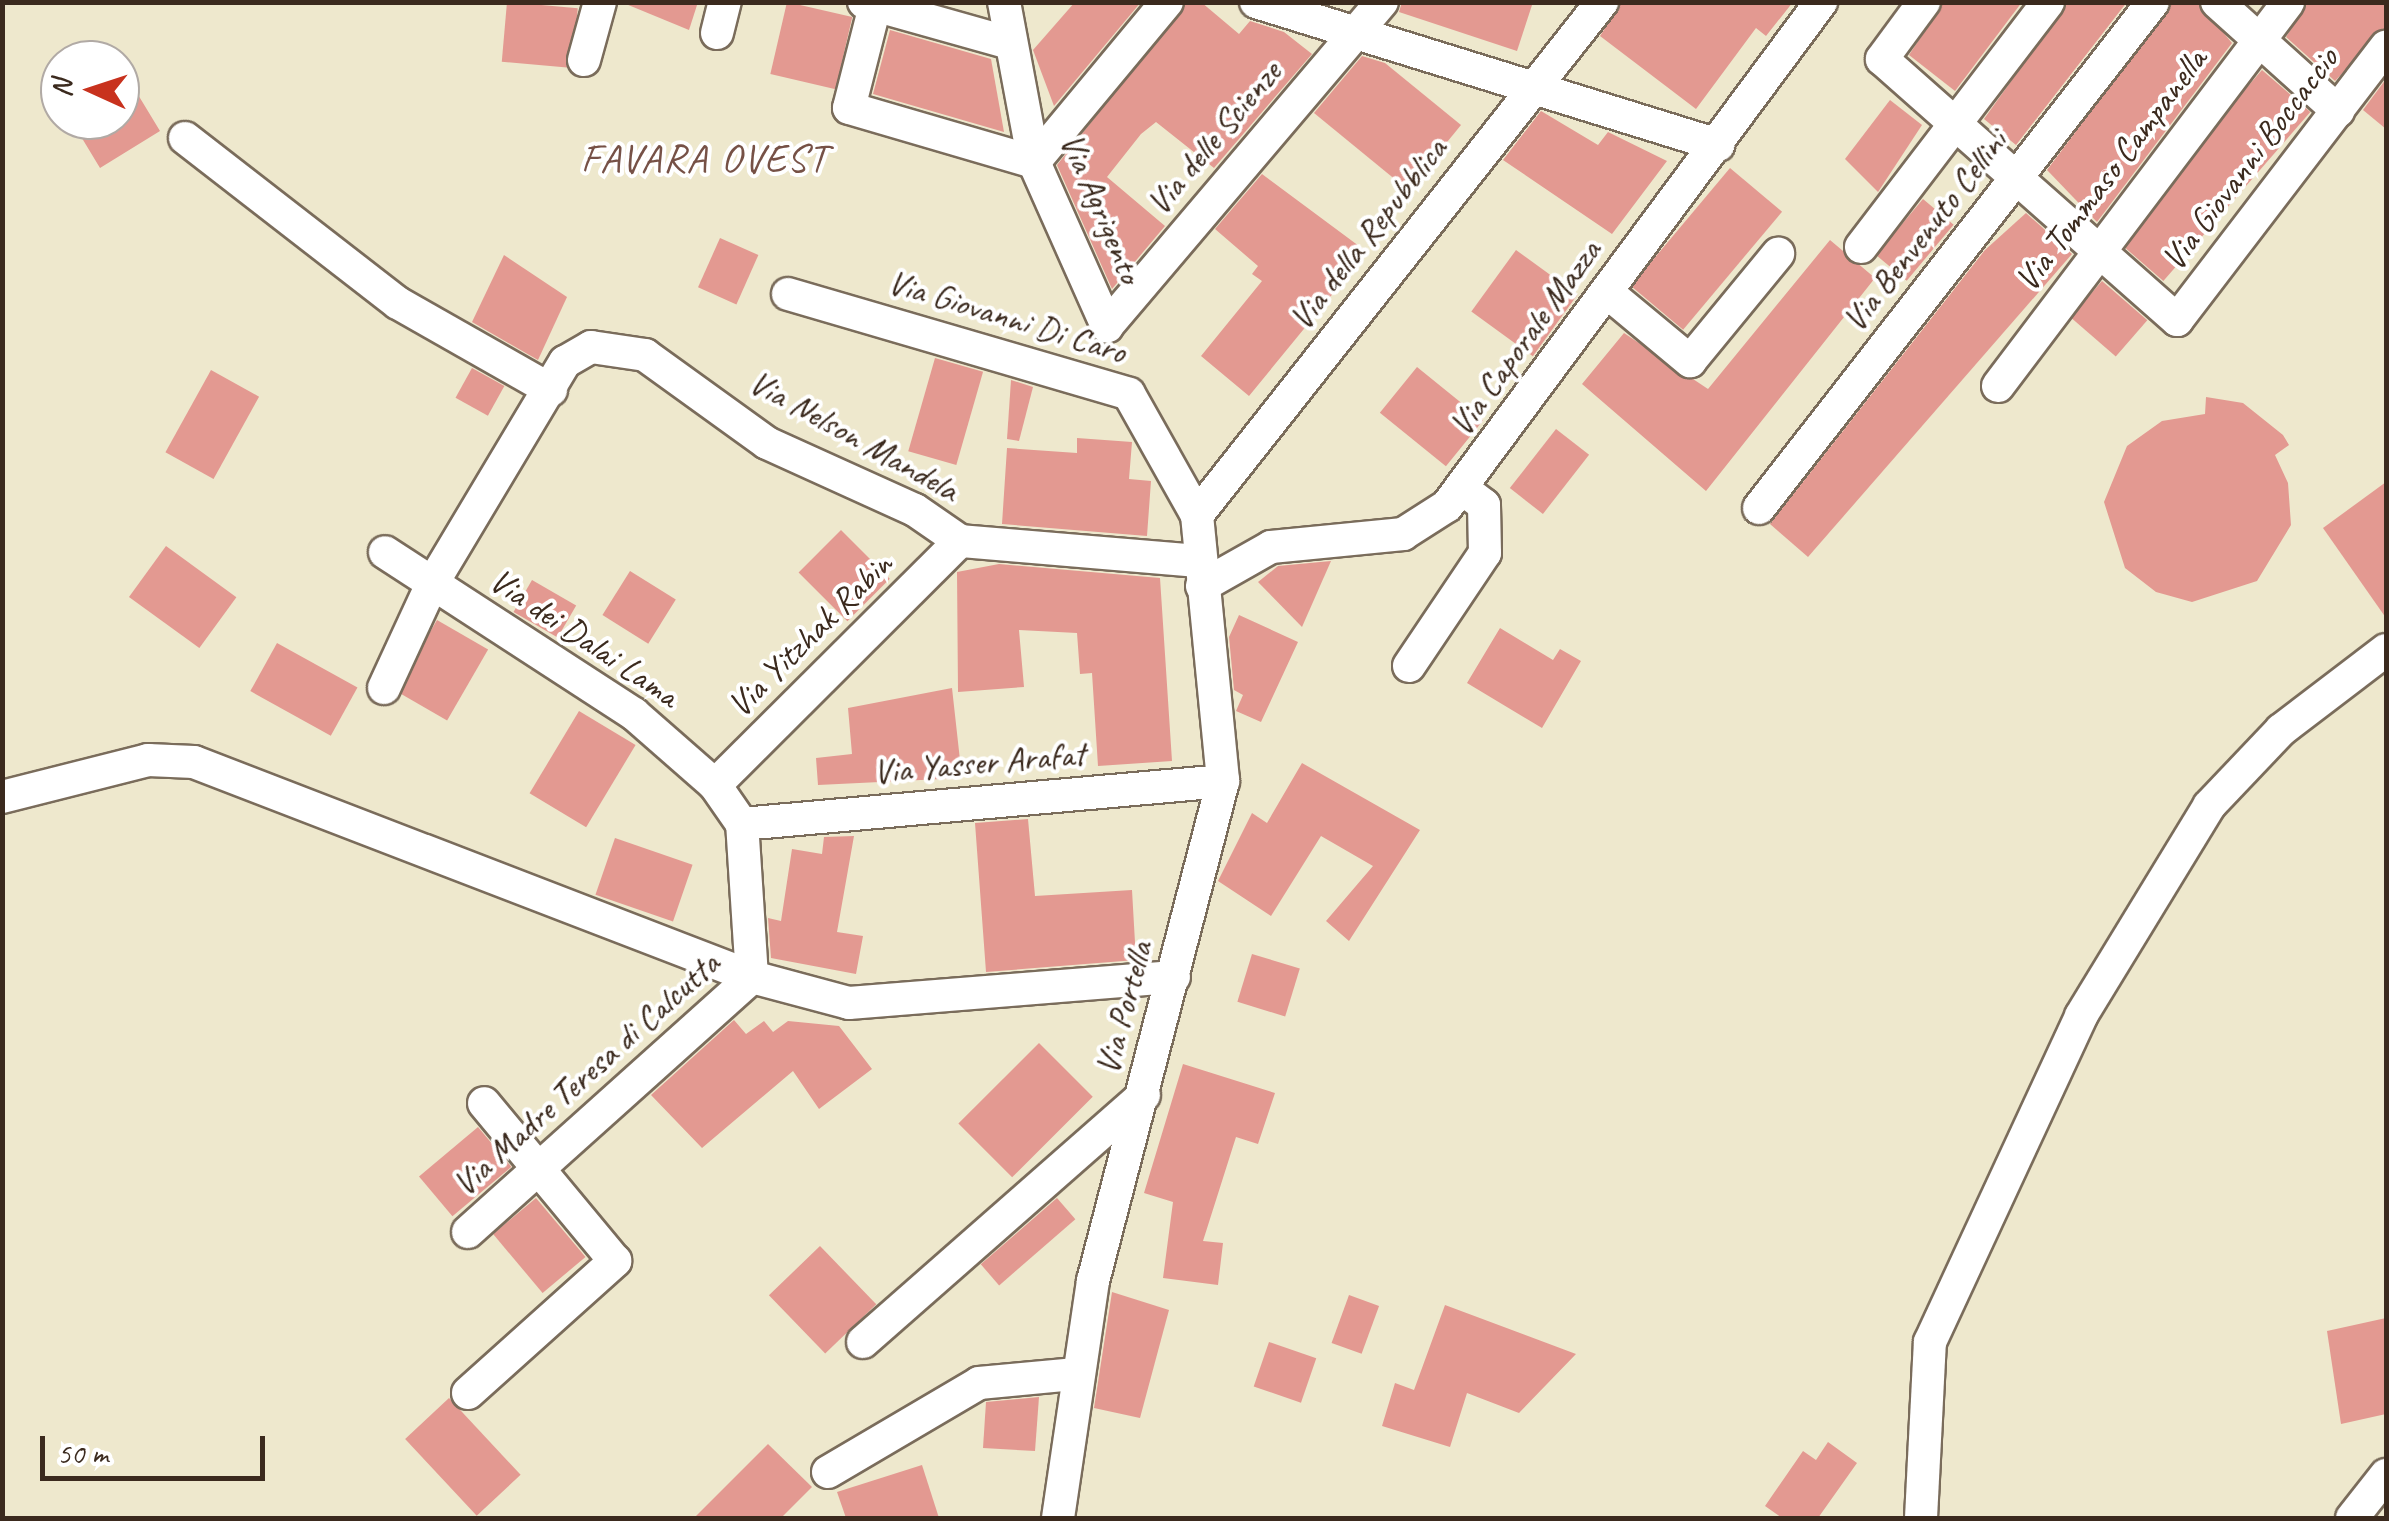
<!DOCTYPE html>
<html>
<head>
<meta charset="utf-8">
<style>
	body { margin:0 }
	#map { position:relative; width:2389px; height:1521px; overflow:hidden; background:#eee8cd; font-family:Caveat,sans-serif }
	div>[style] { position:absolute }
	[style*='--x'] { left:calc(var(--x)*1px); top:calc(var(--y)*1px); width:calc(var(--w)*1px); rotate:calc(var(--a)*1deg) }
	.building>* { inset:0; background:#e39991; transform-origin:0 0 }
	.roads { filter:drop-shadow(2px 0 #7a6c5b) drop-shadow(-2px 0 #7a6c5b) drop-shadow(0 2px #7a6c5b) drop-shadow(0 -2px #7a6c5b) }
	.minor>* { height:32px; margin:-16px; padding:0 16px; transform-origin:16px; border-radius:16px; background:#fff }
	span { translate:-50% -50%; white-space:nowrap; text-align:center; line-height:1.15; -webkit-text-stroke:8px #fff; paint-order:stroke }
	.street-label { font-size:35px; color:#3b2a1e }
	.quarter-label { font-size:40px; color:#765146; letter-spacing:2.5px }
	.frame { position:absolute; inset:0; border:5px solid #3b2a1e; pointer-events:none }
	.north { position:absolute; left:40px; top:40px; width:100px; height:100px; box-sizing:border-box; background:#fff; border:2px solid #b1aaa5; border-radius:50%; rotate:273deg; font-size:28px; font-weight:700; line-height:40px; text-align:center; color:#3b2a1e }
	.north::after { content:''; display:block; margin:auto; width:35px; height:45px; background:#c8321e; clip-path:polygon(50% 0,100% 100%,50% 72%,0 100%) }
	.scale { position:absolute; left:40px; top:1436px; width:225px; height:45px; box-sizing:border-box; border:5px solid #3b2a1e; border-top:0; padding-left:12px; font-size:30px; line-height:35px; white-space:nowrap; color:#3b2a1e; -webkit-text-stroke:8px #fff; paint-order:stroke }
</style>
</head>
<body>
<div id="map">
	<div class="building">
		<i style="left:507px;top:2px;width:71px;height:60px;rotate:5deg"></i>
		<i style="clip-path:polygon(621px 2px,698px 2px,689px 30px)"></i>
		<i style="left:787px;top:2px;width:67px;height:74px;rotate:13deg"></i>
		<i style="clip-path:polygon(1075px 2px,1141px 2px,1054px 106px,1033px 50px)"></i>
		<i style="clip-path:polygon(1187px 2px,1201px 2px,1239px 34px,1250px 21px,1284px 32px,1312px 54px,1214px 168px,1156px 122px,1141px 134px,1107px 177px,1165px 226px,1112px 289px,1057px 165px)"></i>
		<i style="clip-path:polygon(1402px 2px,1533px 2px,1517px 51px,1399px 12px)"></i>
		<i style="clip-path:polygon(1622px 2px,1793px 2px,1766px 36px,1756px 28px,1696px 109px,1600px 36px)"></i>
		<i style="clip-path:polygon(1944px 2px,2022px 2px,1955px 91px,1909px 55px)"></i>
		<i style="clip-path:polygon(2068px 2px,2127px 2px,2016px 145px,1984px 119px)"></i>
		<i style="clip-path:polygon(2173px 2px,2198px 2px,2232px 43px,2097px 222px,2047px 170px)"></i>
		<i style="clip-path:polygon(2308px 2px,2386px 2px,2386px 27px,2335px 81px,2286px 37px)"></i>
		<i style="clip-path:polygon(890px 30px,991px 59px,1004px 132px,873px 94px)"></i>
		<i style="clip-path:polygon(1362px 56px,1385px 63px,1461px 125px,1408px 190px,1314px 113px)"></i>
		<i style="clip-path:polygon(120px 65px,160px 131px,100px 168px,71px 120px,120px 120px)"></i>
		<i style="left:2262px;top:70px;width:64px;height:224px;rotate:41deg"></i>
		<i style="clip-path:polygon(2386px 79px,2386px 129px,2363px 110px)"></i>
		<i style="clip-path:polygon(1890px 100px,1922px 125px,1878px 192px,1845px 159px)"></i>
		<i style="clip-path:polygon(1541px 111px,1598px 145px,1608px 132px,1667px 161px,1612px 234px,1503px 160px)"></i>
		<i style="left:1730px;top:168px;width:68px;height:154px;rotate:40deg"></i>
		<i style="clip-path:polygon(1262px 174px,1367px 252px,1249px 396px,1201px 356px,1262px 281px,1252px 274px,1258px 266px,1215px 229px)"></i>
		<i style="left:1923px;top:199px;width:40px;height:73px;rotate:40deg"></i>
		<i style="clip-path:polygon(2026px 213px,2072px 254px,1808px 557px,1770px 524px,1985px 250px)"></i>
		<i style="left:720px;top:238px;width:42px;height:54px;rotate:24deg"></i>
		<i style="clip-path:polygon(1830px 240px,1875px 278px,1706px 491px,1582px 384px,1624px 333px,1708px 389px)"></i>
		<i style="left:1516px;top:250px;width:76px;height:76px;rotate:36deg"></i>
		<i style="clip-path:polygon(504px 255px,567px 297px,538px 360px,472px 322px)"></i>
		<i style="left:2102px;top:281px;width:60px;height:48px;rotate:41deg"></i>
		<i style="left:935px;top:358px;width:50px;height:97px;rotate:16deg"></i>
		<i style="left:1417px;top:367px;width:85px;height:59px;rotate:39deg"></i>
		<i style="left:472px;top:368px;width:37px;height:34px;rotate:29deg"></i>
		<i style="left:211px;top:370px;width:55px;height:94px;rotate:29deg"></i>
		<i style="clip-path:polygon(1011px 380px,1033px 387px,1019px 441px,1007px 439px)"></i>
		<i style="clip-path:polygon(2206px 397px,2243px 403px,2283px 435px,2289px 445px,2275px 455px,2288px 483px,2291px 525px,2257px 581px,2192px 602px,2156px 592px,2125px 568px,2104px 502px,2127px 446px,2162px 421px,2205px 414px)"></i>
		<i style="left:1556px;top:429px;width:42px;height:75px;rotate:38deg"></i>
		<i style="clip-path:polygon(1077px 438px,1132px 442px,1129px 479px,1151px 481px,1147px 536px,1002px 524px,1007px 448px,1077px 453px)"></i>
		<i style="clip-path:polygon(2386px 482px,2386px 618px,2323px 528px)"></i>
		<i style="left:841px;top:530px;width:69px;height:60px;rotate:45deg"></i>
		<i style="left:166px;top:546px;width:87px;height:63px;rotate:36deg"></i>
		<i style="clip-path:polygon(1331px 561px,1302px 627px,1258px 582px,1278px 566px)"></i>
		<i style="clip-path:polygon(999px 564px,1160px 578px,1172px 761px,1098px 766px,1092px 673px,1080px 674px,1077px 633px,1019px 630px,1024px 687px,958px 692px,957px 572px)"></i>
		<i style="left:630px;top:571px;width:54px;height:52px;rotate:32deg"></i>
		<i style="left:532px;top:580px;width:51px;height:37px;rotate:30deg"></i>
		<i style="clip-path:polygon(1239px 615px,1298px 642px,1261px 722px,1236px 711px,1243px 695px,1234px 690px,1229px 637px)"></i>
		<i style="left:437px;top:620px;width:59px;height:82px;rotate:30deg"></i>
		<i style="clip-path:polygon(1500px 628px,1553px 660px,1560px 649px,1581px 661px,1542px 728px,1467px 683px)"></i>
		<i style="left:277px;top:643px;width:92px;height:55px;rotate:29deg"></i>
		<i style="clip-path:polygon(952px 688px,962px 778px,818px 785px,816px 758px,852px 754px,848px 708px)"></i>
		<i style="left:579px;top:711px;width:66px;height:96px;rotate:31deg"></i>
		<i style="clip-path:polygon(1302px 763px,1420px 830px,1349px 941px,1326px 921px,1373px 866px,1321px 836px,1271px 916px,1218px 881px,1252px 813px,1267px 823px)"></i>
		<i style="clip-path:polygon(1028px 819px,1035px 896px,1132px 890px,1136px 960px,986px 972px,975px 823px)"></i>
		<i style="clip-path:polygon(854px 836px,837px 932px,863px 936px,856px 974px,771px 958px,768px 918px,781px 921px,792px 849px,822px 854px,824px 837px)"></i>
		<i style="left:615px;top:838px;width:82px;height:60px;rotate:19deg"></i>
		<i style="left:1252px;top:954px;width:50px;height:50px;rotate:17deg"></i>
		<i style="clip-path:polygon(734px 1020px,746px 1034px,764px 1021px,773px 1032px,788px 1021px,839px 1026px,872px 1069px,819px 1109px,793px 1071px,702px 1148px,651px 1095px)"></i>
		<i style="left:1039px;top:1043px;width:76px;height:114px;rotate:45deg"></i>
		<i style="clip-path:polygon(1183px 1064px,1275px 1093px,1258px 1144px,1236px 1137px,1203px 1241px,1223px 1243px,1218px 1285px,1163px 1278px,1173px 1202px,1144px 1193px)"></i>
		<i style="left:478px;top:1127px;width:52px;height:77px;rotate:50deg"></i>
		<i style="left:536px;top:1198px;width:77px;height:56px;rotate:50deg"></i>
		<i style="left:1057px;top:1198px;width:28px;height:101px;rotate:49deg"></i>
		<i style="left:820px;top:1246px;width:81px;height:71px;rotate:46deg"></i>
		<i style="clip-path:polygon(1112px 1292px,1169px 1310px,1140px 1418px,1094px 1408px)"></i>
		<i style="left:1349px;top:1295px;width:32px;height:51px;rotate:20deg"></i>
		<i style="clip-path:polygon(1445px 1305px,1576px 1354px,1519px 1413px,1467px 1393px,1450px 1447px,1382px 1426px,1395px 1383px,1414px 1390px)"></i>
		<i style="clip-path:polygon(2386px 1318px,2386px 1414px,2341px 1424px,2327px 1331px)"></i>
		<i style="left:1269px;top:1342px;width:50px;height:47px;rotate:19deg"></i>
		<i style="clip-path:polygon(1039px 1397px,1035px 1451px,983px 1448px,986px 1402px)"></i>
		<i style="left:449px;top:1398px;width:105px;height:60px;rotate:47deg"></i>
		<i style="clip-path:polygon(1828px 1442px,1857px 1463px,1818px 1518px,1782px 1518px,1765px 1506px,1803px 1451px,1816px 1460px)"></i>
		<i style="clip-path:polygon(768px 1444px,812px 1487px,781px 1518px,694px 1518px)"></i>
		<i style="clip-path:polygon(922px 1465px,939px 1518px,846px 1518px,837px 1492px)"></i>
	</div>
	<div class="roads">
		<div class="minor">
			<i style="--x:864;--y:2;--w:148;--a:15.7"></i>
			<i style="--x:876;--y:2;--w:109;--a:104.3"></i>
			<i style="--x:849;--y:108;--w:193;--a:16.3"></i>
			<i style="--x:1034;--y:162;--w:208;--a:-50.3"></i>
			<i style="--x:1004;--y:2;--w:163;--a:79.4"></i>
			<i style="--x:1034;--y:162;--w:180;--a:66"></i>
			<i style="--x:1107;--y:326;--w:425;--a:-49.7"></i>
			<i style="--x:1256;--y:2;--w:484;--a:17.2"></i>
			<i style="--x:1924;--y:2;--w:71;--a:126.4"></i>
			<i style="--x:1882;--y:59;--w:394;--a:41.5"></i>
			<i style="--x:2177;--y:320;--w:344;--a:-52.6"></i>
			<i style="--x:2217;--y:2;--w:163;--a:42"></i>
			<i style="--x:717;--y:33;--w:32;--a:-76"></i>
			<i style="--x:584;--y:60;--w:60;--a:-74.6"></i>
			<i style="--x:185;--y:138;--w:269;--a:37.8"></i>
			<i style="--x:398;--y:303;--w:176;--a:29.6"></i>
			<i style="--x:1861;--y:247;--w:308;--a:-52.6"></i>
			<i style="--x:1608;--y:293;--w:107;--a:39.7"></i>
			<i style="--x:1690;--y:361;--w:139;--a:-50.6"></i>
			<i style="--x:788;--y:294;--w:355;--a:16.3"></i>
			<i style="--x:1129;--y:394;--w:139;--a:60.7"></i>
			<i style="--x:1197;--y:515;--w:267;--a:84.4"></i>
			<i style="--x:1223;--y:781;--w:517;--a:104.57"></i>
			<i style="--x:1093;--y:1281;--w:240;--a:98.4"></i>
			<i style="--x:1998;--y:386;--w:481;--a:-52.9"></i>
			<i style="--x:1759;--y:508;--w:641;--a:-52.09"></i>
			<i style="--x:1197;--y:515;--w:654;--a:-51.71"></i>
			<i style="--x:1202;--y:586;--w:79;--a:-29.5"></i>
			<i style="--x:1271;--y:547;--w:133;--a:-5.6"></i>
			<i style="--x:1403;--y:534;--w:52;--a:-32.5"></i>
			<i style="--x:1447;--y:506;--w:628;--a:-53.42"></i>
			<i style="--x:1409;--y:666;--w:136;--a:-56.1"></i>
			<i style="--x:1485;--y:553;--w:48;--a:-91.2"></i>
			<i style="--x:1484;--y:505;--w:26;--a:-143"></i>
			<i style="--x:384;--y:688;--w:115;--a:-65.2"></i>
			<i style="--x:432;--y:584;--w:259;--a:-59.1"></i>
			<i style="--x:565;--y:362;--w:30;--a:-30"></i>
			<i style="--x:591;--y:347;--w:55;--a:8.4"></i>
			<i style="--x:645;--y:355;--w:150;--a:35.8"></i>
			<i style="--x:767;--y:443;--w:162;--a:24.4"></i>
			<i style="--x:915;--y:510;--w:55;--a:34.6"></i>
			<i style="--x:960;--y:541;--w:241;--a:4.8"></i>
			<i style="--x:715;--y:785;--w:346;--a:-44.9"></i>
			<i style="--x:2;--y:797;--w:151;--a:-14.2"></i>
			<i style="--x:148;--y:760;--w:46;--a:2.5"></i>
			<i style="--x:194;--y:762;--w:598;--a:21.07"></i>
			<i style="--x:752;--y:977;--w:153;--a:-93.7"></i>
			<i style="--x:742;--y:824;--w:47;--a:-124.7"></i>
			<i style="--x:715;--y:785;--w:108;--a:-138.8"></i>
			<i style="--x:634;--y:714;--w:297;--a:-147"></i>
			<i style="--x:742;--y:824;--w:483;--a:-5.1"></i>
			<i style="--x:468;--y:1232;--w:382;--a:-41.9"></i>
			<i style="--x:752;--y:977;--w:100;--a:15"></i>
			<i style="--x:849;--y:1003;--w:326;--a:-4.6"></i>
			<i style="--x:863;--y:1342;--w:374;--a:-41.3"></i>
			<i style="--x:468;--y:1393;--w:198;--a:-41.9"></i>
			<i style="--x:615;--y:1261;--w:205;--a:-129.7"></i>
			<i style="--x:828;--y:1472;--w:175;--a:-30.5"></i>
			<i style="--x:979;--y:1383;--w:95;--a:-5.4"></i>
			<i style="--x:1921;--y:1518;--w:176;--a:-87.1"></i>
			<i style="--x:1930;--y:1342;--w:359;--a:-65.1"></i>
			<i style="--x:2081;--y:1016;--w:246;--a:-58.6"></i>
			<i style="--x:2209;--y:806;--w:105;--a:-46.5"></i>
			<i style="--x:2281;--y:730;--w:132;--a:-37.3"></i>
			<i style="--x:2352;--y:1518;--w:55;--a:-51.7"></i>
		</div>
	</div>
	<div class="street-label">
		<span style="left:1214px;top:138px;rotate:-50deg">Via delle Scienze</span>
		<span style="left:2250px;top:159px;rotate:-53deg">Via Giovanni Boccaccio</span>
		<span style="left:2111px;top:170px;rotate:-53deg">Via Tommaso Campanella</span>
		<span style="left:1101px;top:208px;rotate:67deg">Via Agrigento</span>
		<span style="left:1925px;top:231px;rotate:-52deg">Via Benvenuto Cellini</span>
		<span style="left:1368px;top:234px;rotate:-52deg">Via della Repubblica</span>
		<span style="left:1007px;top:317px;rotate:17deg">Via Giovanni Di Caro</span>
		<span style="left:1525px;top:338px;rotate:-54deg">Via Caporale Mazza</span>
		<span style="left:854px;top:436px;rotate:29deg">Via Nelson Mandela</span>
		<span style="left:810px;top:635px;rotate:-45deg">Via Yitzhak Rabin</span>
		<span style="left:584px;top:638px;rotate:34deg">Via dei Dalai Lama</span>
		<span style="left:979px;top:763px;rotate:-5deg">Via Yasser Arafat</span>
		<span style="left:1124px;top:1008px;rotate:-75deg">Via Portella</span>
		<span style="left:586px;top:1074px;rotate:-42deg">Via Madre Teresa di Calcutta</span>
	</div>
	<div class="quarter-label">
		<span style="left:705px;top:158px">FAVARA OVEST</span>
	</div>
	<div class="frame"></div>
	<div class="north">N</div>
	<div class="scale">50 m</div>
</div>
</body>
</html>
